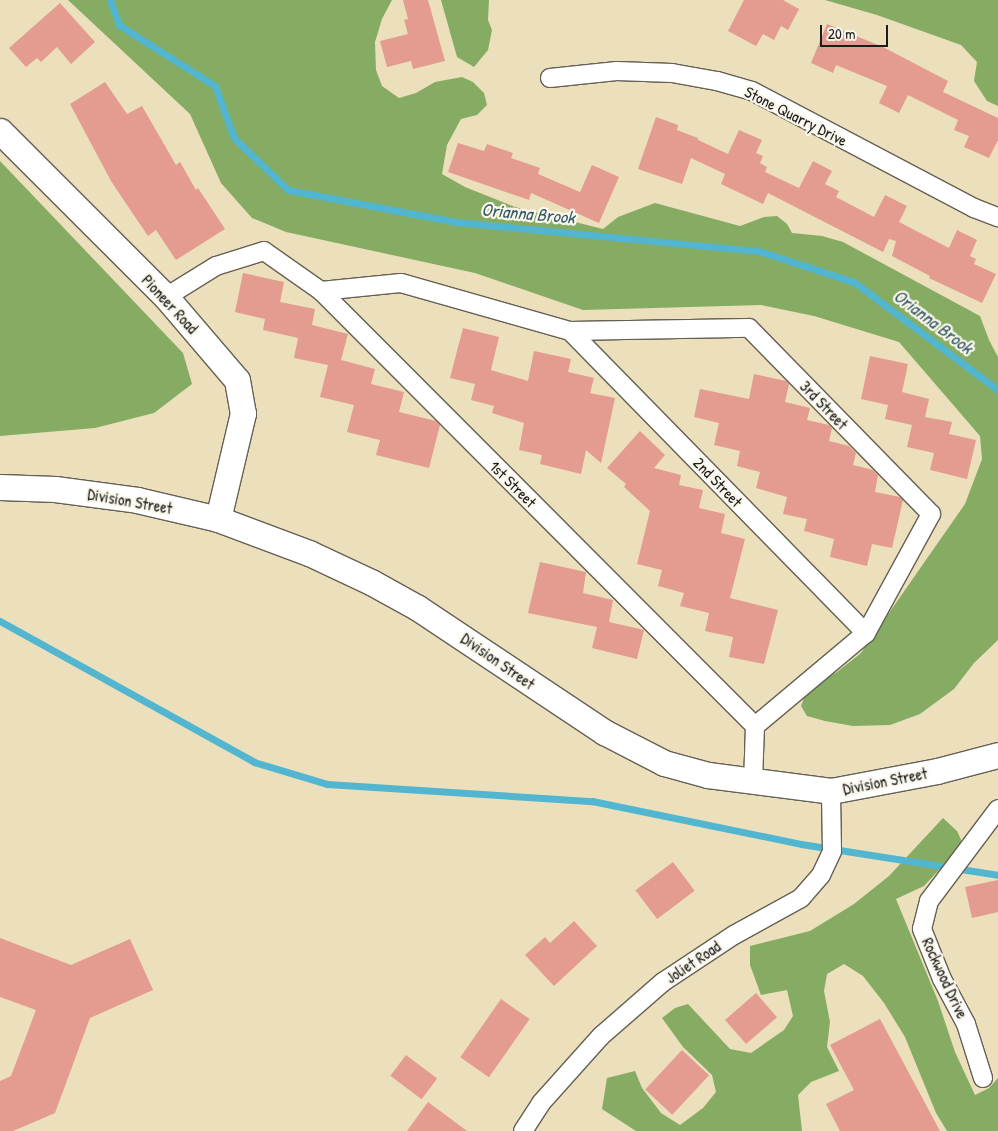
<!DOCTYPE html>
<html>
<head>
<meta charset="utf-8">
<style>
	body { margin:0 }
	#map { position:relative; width:998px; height:1131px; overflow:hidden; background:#ecdfbc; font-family:"Patrick Hand",sans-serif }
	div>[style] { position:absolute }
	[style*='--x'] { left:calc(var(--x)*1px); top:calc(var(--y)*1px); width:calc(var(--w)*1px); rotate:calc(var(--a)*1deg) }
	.forest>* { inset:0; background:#85ac62 }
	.stream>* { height:7px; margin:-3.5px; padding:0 3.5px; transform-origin:3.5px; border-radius:3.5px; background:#53b6d1 }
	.building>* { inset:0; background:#e49b90; transform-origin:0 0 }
	.roads { filter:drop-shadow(1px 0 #656054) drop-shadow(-1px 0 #656054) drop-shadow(0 1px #656054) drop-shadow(0 -1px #656054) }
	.street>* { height:18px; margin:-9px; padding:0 9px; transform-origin:9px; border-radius:9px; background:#fff }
	.secondary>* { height:25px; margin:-12.5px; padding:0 12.5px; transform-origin:12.5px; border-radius:12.5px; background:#fff }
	span { translate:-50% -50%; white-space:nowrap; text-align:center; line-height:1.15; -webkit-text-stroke:4.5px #fbf7ec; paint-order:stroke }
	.street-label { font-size:16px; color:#1c1c1c }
	.water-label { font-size:18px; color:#325a64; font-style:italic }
	.scale { position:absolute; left:820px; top:25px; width:68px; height:22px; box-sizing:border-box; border:2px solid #1c1c1c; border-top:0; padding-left:6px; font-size:15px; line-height:18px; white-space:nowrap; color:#1c1c1c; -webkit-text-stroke:4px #fbf7ec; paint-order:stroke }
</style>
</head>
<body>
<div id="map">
	<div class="forest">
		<i style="clip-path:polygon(68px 0,392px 0,382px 19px,375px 42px,376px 70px,382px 86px,399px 98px,416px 93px,435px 82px,462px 77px,473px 82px,484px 93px,487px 105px,477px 115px,461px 119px,447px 145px,442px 174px,465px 187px,515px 207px,603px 229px,618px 217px,655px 203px,740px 226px,764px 217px,777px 216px,787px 224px,792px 233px,822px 236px,843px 242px,980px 316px,989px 340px,998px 357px,998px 640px,974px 663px,954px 689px,920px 714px,890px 725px,853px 726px,825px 721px,807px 716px,801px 706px,807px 690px,837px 672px,861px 653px,965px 504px,982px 459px,980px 436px,899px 342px,814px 316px,761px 305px,583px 310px,475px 273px,286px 232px,252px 218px,221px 183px,190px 114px)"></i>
		<i style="clip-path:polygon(441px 0,489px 0,488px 20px,492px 30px,488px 50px,474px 67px,457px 57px)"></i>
		<i style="clip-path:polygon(825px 0,998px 0,998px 106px,987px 101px,974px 81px,977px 62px,961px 45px,877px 15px)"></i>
		<i style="clip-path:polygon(0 161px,183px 353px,192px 384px,154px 413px,95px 428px,0 436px)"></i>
		<i style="clip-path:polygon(943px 818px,957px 831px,963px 844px,924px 886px,896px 899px,938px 1001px,955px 1052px,975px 1095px,989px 1088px,998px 1078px,998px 1131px,947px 1131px,936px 1113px,905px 1037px,884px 1003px,863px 976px,844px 964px,827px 974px,824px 991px,830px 1022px,827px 1047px,839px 1071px,811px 1082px,798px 1095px,802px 1131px,636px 1131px,602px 1109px,607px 1078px,635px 1071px,642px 1088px,661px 1113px,680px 1125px,703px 1108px,716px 1092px,712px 1075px,683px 1047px,662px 1018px,675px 1008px,688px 1004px,730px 1049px,751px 1053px,784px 1030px,793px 1016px,787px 990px,761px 995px,750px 965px,750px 946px,810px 931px,854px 904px,889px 876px)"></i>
	</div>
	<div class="stream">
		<i style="--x:110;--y:0;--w:27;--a:70"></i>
		<i style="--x:119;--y:25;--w:114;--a:32.4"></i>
		<i style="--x:215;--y:86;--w:55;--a:69.9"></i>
		<i style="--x:234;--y:138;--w:75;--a:43.9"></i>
		<i style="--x:288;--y:190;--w:171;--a:10.8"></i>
		<i style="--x:456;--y:222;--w:304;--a:5.5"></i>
		<i style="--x:759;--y:251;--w:100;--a:18.1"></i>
		<i style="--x:854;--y:282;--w:180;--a:36.9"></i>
		<i style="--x:0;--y:621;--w:291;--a:29"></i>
		<i style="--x:254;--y:762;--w:76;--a:16.8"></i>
		<i style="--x:327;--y:784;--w:266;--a:3.7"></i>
		<i style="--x:592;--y:801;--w:213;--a:11.6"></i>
		<i style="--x:801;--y:844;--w:199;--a:8.9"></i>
	</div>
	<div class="building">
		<i style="clip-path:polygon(403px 0,428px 0,445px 61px,413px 69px,411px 61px,387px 67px,380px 41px,408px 34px,404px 20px,408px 19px)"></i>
		<i style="clip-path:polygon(744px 0,783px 0,799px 9px,788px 30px,781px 26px,774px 40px,763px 34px,756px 46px,728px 31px)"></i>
		<i style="clip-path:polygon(60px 3px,95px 42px,71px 64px,57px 47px,41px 62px,37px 58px,26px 67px,9px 48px)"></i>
		<i style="clip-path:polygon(827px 24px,883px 47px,948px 81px,943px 92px,998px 118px,998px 140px,989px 158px,964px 147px,969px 136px,954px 130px,958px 120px,908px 95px,899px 113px,879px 103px,887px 86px,836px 65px,833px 73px,811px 63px)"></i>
		<i style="clip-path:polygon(105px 82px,127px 114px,142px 106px,176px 165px,180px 162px,196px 190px,198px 188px,225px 229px,176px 260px,156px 230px,148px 236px,127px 205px,111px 181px,70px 104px)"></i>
		<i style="clip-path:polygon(656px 117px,678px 125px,677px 130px,698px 138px,698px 140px,728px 154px,739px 130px,762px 140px,756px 153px,763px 156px,760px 163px,767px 167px,765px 172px,799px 188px,813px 161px,832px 171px,825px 184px,839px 191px,836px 197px,874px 217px,885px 195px,907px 206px,899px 222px,949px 248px,957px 230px,977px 240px,970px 256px,976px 259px,974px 264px,996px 274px,982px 303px,929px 278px,930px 276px,892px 256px,896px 241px,889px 239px,883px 252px,768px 193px,763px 204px,721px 184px,725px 174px,691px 158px,682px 184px,638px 169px)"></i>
		<i style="clip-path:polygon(458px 143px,484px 151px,487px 144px,513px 153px,511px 158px,540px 168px,538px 174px,580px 192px,592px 165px,619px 177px,599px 223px,531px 193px,529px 200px,448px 172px)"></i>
		<i style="clip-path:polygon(243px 273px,284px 282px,280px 302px,315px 309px,312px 325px,348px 334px,341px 360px,375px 369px,371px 384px,404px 392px,399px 412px,436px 421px,440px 425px,429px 468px,376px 455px,380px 440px,347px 432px,354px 405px,320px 397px,328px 365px,294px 358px,298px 338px,263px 330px,265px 319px,235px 312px)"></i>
		<i style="clip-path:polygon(463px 328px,499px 337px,491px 370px,528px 381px,534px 351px,571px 359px,568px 372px,594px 378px,590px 393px,615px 398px,601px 463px,586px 450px,581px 474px,540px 464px,542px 455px,519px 450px,524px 423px,492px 413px,494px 406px,471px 400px,475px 384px,450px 378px)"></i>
		<i style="clip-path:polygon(870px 356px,908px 364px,902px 392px,929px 399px,925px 417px,952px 422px,949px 434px,976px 440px,967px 479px,930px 470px,934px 453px,907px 447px,912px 425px,885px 419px,888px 405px,861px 399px)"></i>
		<i style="clip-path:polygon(754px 374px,786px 381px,789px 384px,785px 402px,810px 408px,807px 420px,829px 425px,832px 428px,829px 441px,849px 446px,856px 453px,853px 465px,873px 470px,878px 475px,875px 492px,900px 497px,903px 500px,892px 548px,872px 544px,867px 566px,830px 557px,834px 539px,804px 531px,807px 519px,783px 514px,787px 497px,756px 488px,760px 472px,737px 466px,740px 451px,714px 445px,719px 423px,694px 417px,700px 389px,749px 399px)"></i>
		<i style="clip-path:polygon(640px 431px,665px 455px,654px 468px,681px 475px,679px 485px,703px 490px,699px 508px,725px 514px,721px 533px,745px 539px,730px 598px,778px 610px,764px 664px,729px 657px,733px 637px,705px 631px,709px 613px,680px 606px,684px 593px,658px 586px,662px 570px,637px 564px,650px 511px,624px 487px,626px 484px,607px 468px)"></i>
		<i style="clip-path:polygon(540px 562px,586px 572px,583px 593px,613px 600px,609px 622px,644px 630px,637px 659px,592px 648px,597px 627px,528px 613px)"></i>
		<i style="left:673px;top:862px;width:36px;height:47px;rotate:53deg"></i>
		<i style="clip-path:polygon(998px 880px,998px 912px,972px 918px,965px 887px)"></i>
		<i style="clip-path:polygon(574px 921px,597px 946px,554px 986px,525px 955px,545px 937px,550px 943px)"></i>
		<i style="clip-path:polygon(0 938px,71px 965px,130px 939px,153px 990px,90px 1018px,55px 1113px,13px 1131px,0 1131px,0 1081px,11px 1076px,36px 1010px,0 997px)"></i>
		<i style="left:756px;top:993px;width:32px;height:41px;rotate:49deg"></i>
		<i style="left:501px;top:999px;width:35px;height:71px;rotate:35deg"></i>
		<i style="clip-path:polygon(880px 1019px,940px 1131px,840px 1131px,826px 1104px,854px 1090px,830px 1045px)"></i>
		<i style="left:682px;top:1050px;width:37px;height:54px;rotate:43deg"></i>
		<i style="left:406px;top:1055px;width:39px;height:26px;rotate:37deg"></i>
		<i style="clip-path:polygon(428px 1102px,467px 1131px,407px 1131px)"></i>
	</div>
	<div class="roads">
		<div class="street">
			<i style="--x:550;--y:78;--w:67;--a:-6"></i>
			<i style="--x:617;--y:71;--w:55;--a:2.1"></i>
			<i style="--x:672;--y:73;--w:46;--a:10.1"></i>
			<i style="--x:717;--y:81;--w:36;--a:16"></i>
			<i style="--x:752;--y:91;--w:251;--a:27.8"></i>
			<i style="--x:974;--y:208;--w:26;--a:21"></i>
			<i style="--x:321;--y:291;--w:80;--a:-5.7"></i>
			<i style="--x:401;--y:283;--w:176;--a:15.9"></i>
			<i style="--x:570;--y:331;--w:179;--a:-1"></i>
			<i style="--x:749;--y:328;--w:260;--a:45.6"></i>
			<i style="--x:931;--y:514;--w:136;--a:118.6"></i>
			<i style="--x:866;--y:633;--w:145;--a:140"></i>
			<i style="--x:755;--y:726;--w:57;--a:92"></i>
			<i style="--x:166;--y:297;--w:59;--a:-31.8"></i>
			<i style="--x:216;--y:266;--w:50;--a:-17.4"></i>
			<i style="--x:264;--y:251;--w:70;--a:35.1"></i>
			<i style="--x:321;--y:291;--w:614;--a:45.07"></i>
			<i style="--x:570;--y:331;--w:423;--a:45.6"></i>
			<i style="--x:983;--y:1078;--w:57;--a:-107.5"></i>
			<i style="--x:966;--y:1024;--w:51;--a:-118.1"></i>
			<i style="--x:942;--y:979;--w:54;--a:-111.8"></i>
			<i style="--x:922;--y:929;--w:29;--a:-76"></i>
			<i style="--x:929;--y:901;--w:115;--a:-53.1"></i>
			<i style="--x:523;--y:1131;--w:33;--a:-57"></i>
			<i style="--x:541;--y:1103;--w:90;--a:-48.2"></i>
			<i style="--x:601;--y:1036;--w:82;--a:-41.1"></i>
			<i style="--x:663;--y:982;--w:85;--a:-33.5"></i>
			<i style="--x:734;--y:935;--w:77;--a:-28.9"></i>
			<i style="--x:801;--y:898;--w:30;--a:-49"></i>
			<i style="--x:821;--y:875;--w:26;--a:-65"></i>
			<i style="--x:832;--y:851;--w:60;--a:-91"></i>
		</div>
		<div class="secondary">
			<i style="--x:0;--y:131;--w:235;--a:45"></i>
			<i style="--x:166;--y:297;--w:109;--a:49.5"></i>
			<i style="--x:237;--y:380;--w:34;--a:80"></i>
			<i style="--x:243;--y:413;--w:109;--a:103.3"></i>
			<i style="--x:0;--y:487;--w:55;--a:2.1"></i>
			<i style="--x:55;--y:489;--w:83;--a:7.6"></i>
			<i style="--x:137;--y:500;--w:83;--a:13.2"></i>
			<i style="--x:218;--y:519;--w:97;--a:20.5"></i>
			<i style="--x:309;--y:553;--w:68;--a:25.1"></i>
			<i style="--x:371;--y:582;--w:54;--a:29"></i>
			<i style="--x:418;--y:608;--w:224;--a:33.7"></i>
			<i style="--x:604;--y:732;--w:68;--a:27.3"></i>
			<i style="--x:664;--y:763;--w:46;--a:15.3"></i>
			<i style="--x:708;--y:775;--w:124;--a:7.4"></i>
			<i style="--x:831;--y:791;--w:108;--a:-10.7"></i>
			<i style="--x:937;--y:771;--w:63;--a:-14.7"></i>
		</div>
	</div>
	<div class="street-label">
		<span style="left:796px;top:116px;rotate:27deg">Stone Quarry Drive</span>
		<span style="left:170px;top:304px;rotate:47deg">Pioneer Road</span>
		<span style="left:824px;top:405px;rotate:46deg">3rd Street</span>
		<span style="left:718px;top:482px;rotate:46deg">2nd Street</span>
		<span style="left:513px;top:484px;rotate:45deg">1st Street</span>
		<span style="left:130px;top:501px;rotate:10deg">Division Street</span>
		<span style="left:498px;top:661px;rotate:35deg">Division Street</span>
		<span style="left:885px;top:781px;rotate:-11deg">Division Street</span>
		<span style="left:693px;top:962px;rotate:-34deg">Joliet Road</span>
		<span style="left:945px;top:978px;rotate:65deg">Rockwood Drive</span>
	</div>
	<div class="water-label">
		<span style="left:528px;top:214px;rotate:5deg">Orianna Brook</span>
		<span style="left:933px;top:322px;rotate:37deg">Orianna Brook</span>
	</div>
	<div class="scale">20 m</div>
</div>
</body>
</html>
